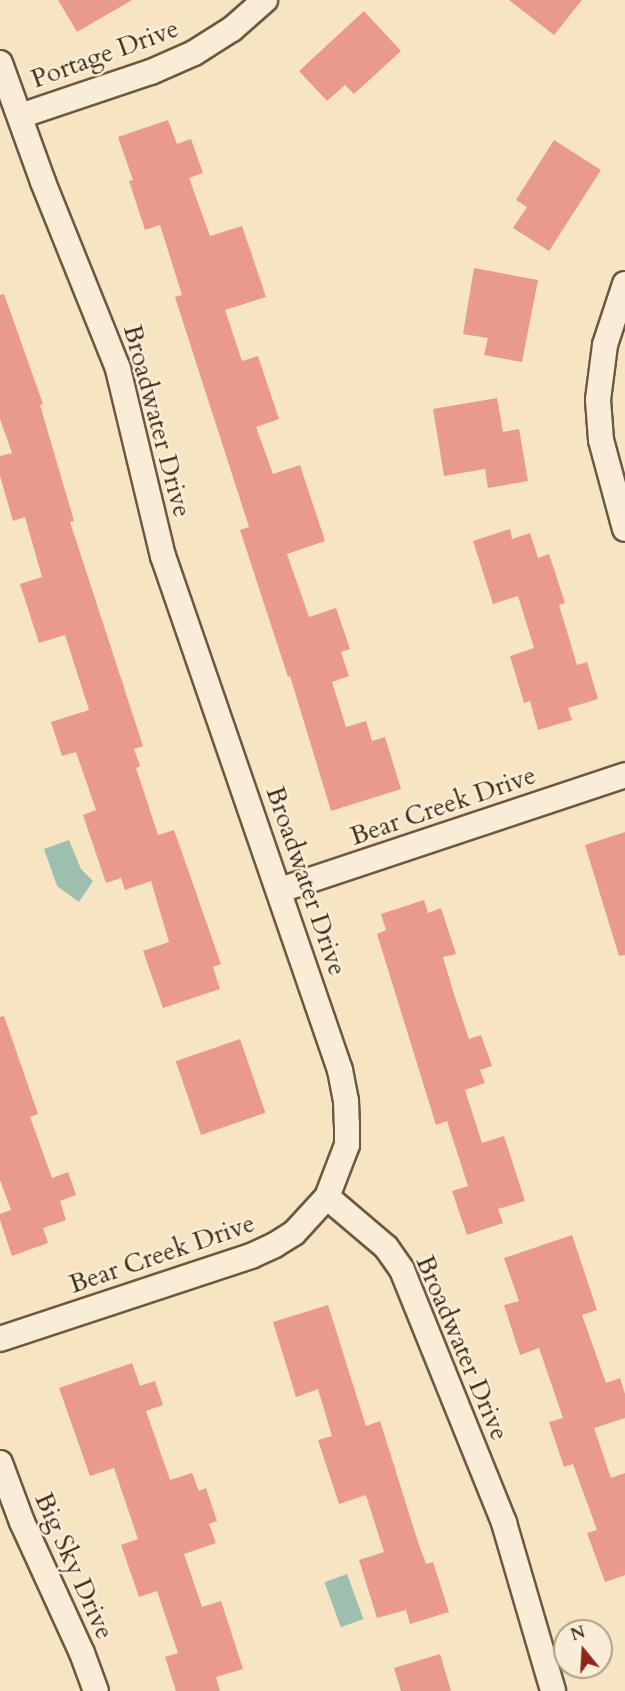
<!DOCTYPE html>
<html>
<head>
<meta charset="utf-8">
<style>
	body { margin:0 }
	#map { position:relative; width:625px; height:1691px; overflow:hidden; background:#f7e4c3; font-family:Cardo,serif }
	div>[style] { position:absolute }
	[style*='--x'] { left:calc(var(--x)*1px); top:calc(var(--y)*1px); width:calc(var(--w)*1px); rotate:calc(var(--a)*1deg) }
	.water>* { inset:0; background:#9ebfad; transform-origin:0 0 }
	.building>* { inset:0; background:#ea9a8d; transform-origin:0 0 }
	.roads { filter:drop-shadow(2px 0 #6d5840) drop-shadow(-2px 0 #6d5840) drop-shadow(0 2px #6d5840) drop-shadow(0 -2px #6d5840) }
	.street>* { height:24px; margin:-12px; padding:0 12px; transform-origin:12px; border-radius:12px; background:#faedd8 }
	span { translate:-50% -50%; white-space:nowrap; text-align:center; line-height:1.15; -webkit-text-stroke:5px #faedd8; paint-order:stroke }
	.street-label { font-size:26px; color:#3f2a14 }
	.north { position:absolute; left:553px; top:1619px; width:60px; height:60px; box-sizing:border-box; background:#faedd8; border:2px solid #af9f8a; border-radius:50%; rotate:342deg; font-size:16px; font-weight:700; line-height:24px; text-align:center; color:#3f2a14 }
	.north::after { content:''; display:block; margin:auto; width:21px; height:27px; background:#8f2418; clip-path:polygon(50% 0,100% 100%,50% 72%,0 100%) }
</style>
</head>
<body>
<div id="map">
	<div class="water">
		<i style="clip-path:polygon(69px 840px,81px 869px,93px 881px,79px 902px,57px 886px,44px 849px)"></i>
		<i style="left:347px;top:1574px;width:48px;height:24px;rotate:70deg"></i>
	</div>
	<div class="building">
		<i style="clip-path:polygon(58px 0,132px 0,77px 32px)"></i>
		<i style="clip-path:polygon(509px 0,582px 0,554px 35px)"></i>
		<i style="clip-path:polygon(364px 11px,401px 51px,354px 94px,345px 85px,327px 101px,299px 71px)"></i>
		<i style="clip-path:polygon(168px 120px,177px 144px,191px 139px,203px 173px,189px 178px,210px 236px,242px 226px,266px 297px,225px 310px,242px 361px,258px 356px,279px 419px,256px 427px,273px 474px,300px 465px,325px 541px,287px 554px,309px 617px,336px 608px,350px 649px,341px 652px,349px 676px,332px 682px,346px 727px,366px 721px,372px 741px,385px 737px,401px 789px,331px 811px,290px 676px,288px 677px,240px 530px,249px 527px,175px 297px,182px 295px,160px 225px,145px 230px,129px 181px,133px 180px,118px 137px)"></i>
		<i style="clip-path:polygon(554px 140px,601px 170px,549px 251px,513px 228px,527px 207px,516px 200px)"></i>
		<i style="clip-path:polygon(474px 268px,538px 280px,522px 362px,484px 355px,488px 338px,463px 334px)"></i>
		<i style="clip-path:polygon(4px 294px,43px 404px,40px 405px,74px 521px,70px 522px,143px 746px,134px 749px,140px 766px,136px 768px,158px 835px,174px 830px,221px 964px,213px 967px,220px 989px,163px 1008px,143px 951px,169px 942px,151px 881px,125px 890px,121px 878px,106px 883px,83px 815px,96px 810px,76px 752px,62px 756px,51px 722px,89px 710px,65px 635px,39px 643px,20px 584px,42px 577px,25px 517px,13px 521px,0 476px,0 456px,12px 453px,0 419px,0 295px)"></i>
		<i style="clip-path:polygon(497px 398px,503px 432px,519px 429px,528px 481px,488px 488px,485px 469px,444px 476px,433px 409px)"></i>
		<i style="clip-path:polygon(510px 529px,512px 539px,530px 533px,538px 558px,549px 554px,565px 603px,559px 605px,577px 665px,587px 662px,598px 699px,568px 708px,572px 720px,538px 730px,530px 701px,524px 703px,510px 656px,534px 648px,518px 596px,493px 604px,473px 541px)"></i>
		<i style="clip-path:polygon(625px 832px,625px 955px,619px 956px,585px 845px)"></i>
		<i style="clip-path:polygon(424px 900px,428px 913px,441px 908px,456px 954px,443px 957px,453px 991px,469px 1039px,481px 1035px,492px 1066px,480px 1070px,485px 1083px,465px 1090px,482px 1143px,504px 1136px,525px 1201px,498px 1209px,503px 1223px,467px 1235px,452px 1191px,468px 1186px,447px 1121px,436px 1125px,377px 934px,386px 930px,381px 914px)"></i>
		<i style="clip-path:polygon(4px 1016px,38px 1114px,30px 1117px,52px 1178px,68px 1172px,76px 1195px,60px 1201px,66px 1220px,43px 1228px,48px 1243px,12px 1256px,0 1220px,0 1214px,11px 1210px,0 1180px,0 1017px)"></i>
		<i style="left:240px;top:1039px;width:78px;height:68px;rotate:71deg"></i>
		<i style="clip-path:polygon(572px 1235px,597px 1310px,582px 1315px,606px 1383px,620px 1378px,625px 1394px,625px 1418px,594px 1428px,611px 1478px,625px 1473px,625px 1575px,605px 1582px,587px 1533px,597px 1530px,573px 1464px,564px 1467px,549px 1422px,563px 1418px,539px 1348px,520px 1355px,504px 1305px,519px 1301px,504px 1258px)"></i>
		<i style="clip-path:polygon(328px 1305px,366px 1426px,380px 1421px,418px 1542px,426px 1564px,433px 1562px,449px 1612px,410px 1624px,406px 1610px,377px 1618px,359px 1560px,384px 1552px,366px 1495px,339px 1504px,318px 1440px,332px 1436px,318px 1389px,296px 1397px,273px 1322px)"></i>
		<i style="clip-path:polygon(132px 1363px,140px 1386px,155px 1381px,163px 1405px,146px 1411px,170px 1480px,192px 1473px,199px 1491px,206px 1488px,217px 1521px,209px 1524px,216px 1543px,184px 1554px,202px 1607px,221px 1601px,243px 1669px,216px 1677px,220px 1691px,176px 1691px,165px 1657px,178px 1653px,157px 1591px,139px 1597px,121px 1545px,138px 1539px,114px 1468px,90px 1476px,59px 1388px)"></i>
		<i style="clip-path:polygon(440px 1654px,451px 1691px,401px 1691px,394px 1668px)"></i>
	</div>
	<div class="roads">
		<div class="street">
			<i style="--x:0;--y:63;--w:127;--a:70.1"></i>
			<i style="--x:43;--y:182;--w:201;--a:68.1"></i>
			<i style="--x:118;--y:369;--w:192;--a:76.5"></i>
			<i style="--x:163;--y:556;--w:544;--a:71"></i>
			<i style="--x:340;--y:1070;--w:32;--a:79"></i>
			<i style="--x:346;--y:1101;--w:23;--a:88"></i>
			<i style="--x:347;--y:1124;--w:21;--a:90"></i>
			<i style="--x:347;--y:1145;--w:56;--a:111"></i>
			<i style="--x:327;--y:1197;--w:49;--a:132.5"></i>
			<i style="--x:294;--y:1233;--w:22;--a:148"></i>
			<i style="--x:275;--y:1245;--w:26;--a:155"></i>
			<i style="--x:251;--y:1256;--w:264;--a:161.7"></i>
			<i style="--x:20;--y:116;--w:138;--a:-18.6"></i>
			<i style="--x:151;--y:72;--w:47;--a:-23.8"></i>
			<i style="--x:194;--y:53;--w:45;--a:-32.3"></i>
			<i style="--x:232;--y:29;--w:44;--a:-41.3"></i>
			<i style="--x:625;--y:284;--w:64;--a:108.2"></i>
			<i style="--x:605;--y:345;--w:55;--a:97.3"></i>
			<i style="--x:598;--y:400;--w:40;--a:85.7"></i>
			<i style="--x:601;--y:440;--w:92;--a:74.9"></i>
			<i style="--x:280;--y:890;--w:364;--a:-18.4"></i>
			<i style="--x:327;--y:1197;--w:77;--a:40.3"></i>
			<i style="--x:386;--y:1247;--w:28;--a:55"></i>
			<i style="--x:402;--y:1270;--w:273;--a:68"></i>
			<i style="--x:504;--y:1523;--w:175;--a:73.7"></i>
			<i style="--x:0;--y:1463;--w:63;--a:69.6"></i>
			<i style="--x:22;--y:1522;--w:144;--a:65.4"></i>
			<i style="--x:82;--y:1653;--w:40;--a:69.8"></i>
		</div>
	</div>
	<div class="street-label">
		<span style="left:105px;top:54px;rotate:-20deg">Portage Drive</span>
		<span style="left:157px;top:421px;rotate:75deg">Broadwater Drive</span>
		<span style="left:443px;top:806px;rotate:-19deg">Bear Creek Drive</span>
		<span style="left:306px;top:881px;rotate:71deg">Broadwater Drive</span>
		<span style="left:162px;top:1254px;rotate:-19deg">Bear Creek Drive</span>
		<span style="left:462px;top:1348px;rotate:67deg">Broadwater Drive</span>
		<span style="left:74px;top:1566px;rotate:66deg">Big Sky Drive</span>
	</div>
	<div class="north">N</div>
</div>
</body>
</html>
